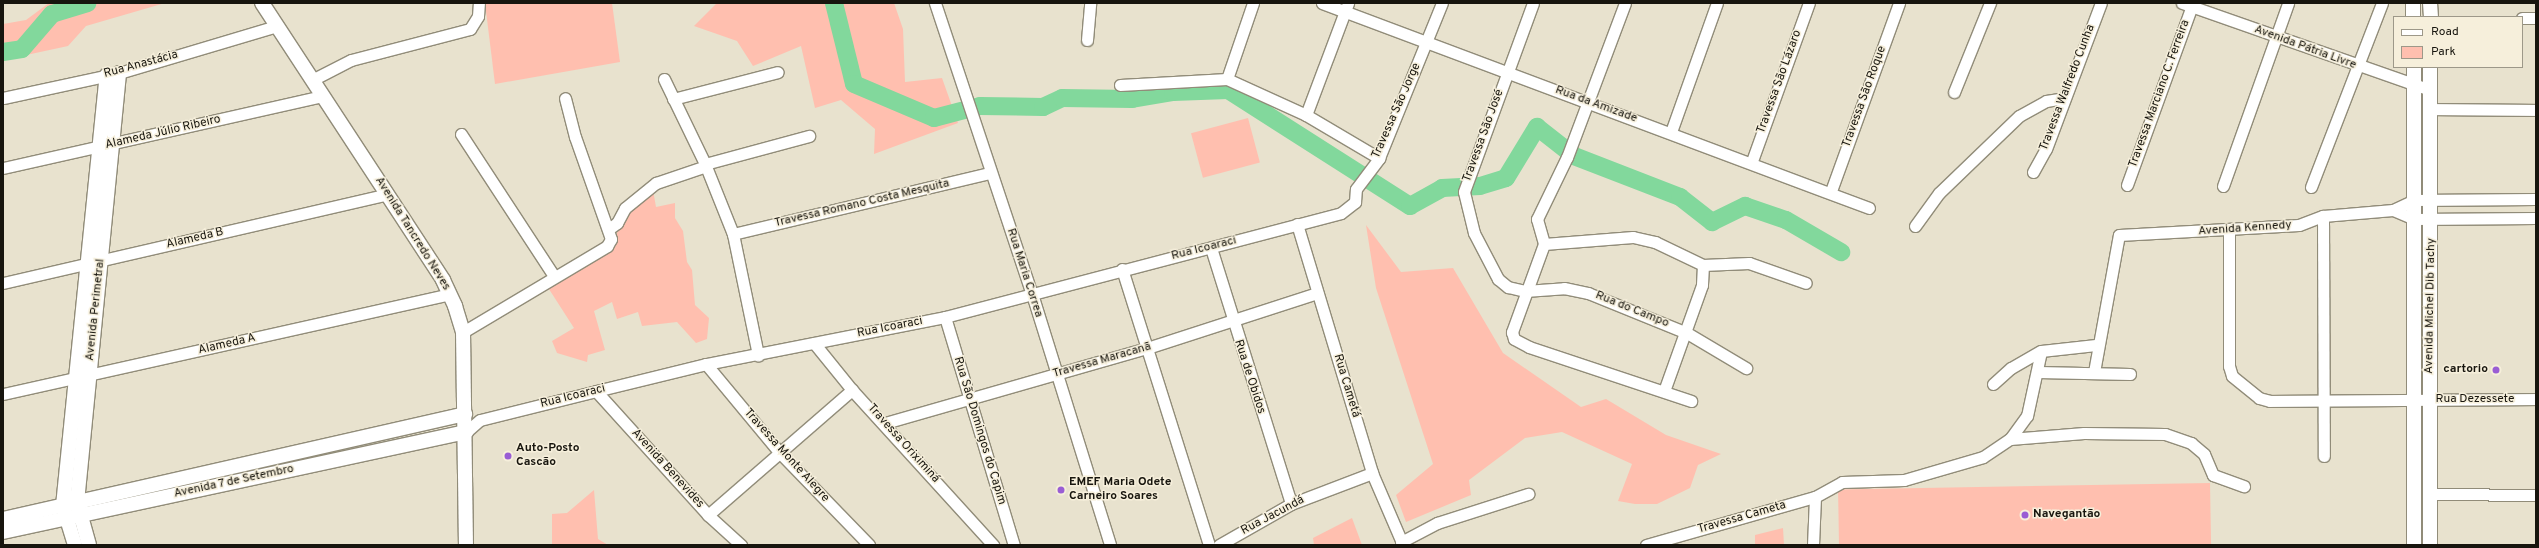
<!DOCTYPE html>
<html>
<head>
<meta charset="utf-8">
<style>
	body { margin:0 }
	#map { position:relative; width:2539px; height:548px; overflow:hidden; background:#e8e2ce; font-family:Overpass,sans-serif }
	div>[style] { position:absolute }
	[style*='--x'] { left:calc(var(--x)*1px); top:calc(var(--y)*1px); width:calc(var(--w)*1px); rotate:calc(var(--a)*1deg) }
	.green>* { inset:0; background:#ffbfaf; transform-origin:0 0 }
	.river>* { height:18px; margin:-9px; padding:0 9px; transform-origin:9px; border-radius:9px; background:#82d89c }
	.roads { filter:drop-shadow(1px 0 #918c79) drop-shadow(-1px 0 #918c79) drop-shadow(0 1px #918c79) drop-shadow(0 -1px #918c79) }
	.minor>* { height:11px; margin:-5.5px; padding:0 5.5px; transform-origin:5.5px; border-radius:5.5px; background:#fff }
	.tertiary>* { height:14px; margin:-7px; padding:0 7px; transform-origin:7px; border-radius:7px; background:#fff }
	.dots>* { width:11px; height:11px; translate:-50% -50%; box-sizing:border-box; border:2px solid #f6efdb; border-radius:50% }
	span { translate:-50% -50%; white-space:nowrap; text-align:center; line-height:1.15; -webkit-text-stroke:3px #f6efdb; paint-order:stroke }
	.street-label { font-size:12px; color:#17150e }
	.poi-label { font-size:12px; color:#17150e; font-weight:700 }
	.right { translate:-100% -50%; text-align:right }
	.left { translate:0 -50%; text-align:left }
	.frame { position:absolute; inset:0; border:4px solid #17150e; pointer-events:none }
	.legend { position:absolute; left:2393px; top:16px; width:130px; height:52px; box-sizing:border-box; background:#f6efdb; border:1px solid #9d9889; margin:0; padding:5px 7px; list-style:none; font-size:12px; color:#17150e }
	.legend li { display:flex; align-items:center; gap:8px; height:20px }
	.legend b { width:20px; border:1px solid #9d9889 }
</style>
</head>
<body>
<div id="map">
	<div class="green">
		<i style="clip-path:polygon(49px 3px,165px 3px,86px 26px,68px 46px,3px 60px,3px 24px,26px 20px)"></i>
		<i style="clip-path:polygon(485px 3px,612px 3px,620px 62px,495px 84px)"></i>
		<i style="clip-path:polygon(717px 3px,894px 3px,903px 29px,905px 82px,942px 78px,958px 123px,874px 154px,875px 129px,841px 100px,815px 108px,801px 46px,753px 66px,737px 41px,694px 26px)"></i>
		<i style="left:1248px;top:118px;width:46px;height:59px;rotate:75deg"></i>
		<i style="clip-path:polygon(653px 190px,656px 207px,675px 203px,675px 218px,683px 231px,687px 262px,692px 270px,695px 305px,709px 318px,707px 339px,696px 343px,677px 322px,642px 326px,638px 312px,617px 319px,612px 302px,594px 311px,605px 350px,588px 355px,587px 362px,557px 353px,552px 341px,574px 328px,547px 286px,612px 245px,625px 214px)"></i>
		<i style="clip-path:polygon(1366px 225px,1401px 272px,1453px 268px,1503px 353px,1581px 407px,1606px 399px,1666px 435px,1721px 454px,1698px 465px,1690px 488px,1657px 504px,1635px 504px,1618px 501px,1632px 464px,1562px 432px,1525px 438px,1469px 480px,1471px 495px,1406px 522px,1396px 495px,1433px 464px,1376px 288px)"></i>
		<i style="left:2210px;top:483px;width:62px;height:372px;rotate:89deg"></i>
		<i style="clip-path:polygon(594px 490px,598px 539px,608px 545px,552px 545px,552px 514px,567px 513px)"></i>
		<i style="clip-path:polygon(1352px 518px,1362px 545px,1314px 545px,1313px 538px)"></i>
		<i style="clip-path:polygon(1783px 528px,1784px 545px,1752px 545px,1755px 544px,1755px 535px)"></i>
	</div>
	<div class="river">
		<i style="--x:834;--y:3;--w:83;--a:76.1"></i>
		<i style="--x:854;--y:84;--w:87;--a:23"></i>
		<i style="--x:934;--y:118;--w:48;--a:-14.6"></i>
		<i style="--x:980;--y:106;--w:63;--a:0.9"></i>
		<i style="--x:1043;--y:107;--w:21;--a:-25"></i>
		<i style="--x:1062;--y:98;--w:70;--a:0.8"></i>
		<i style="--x:1132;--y:99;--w:42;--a:-9.7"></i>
		<i style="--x:1173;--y:92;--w:55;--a:-2.1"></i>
		<i style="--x:1228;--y:90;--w:216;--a:32.5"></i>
		<i style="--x:1410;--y:206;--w:37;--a:-29"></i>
		<i style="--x:1442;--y:188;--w:38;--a:-3"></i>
		<i style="--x:1480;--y:186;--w:27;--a:-17"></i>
		<i style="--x:1506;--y:178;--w:60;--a:-58.7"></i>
		<i style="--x:1537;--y:127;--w:47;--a:38.1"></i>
		<i style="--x:1574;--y:156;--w:114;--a:21.1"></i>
		<i style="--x:1680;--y:197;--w:41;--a:38"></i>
		<i style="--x:1712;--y:222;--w:37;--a:-26"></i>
		<i style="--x:1745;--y:206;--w:43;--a:18.9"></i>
		<i style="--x:1786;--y:220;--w:64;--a:30.2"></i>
		<i style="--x:3;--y:52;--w:19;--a:-9"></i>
		<i style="--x:22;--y:49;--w:46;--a:-49.4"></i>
		<i style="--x:52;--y:14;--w:37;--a:-17"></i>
	</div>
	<div class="roads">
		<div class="minor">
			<i style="--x:935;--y:3;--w:307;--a:71.6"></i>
			<i style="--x:1032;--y:294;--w:263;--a:72.7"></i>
			<i style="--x:1322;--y:3;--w:584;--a:20.54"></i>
			<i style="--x:1533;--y:3;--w:201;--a:110.1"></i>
			<i style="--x:1464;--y:192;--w:42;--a:76.3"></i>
			<i style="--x:1474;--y:233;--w:52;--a:62.4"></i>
			<i style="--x:1498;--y:279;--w:13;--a:39"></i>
			<i style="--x:1508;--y:287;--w:17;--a:13"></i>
			<i style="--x:1525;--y:291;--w:39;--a:-4"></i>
			<i style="--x:1564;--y:288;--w:25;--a:12"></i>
			<i style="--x:1588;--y:293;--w:107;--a:22"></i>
			<i style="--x:1687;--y:333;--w:69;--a:30.7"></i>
			<i style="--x:1625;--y:3;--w:165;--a:110.6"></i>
			<i style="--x:1567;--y:157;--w:69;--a:115.8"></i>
			<i style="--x:1537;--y:219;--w:26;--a:74"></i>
			<i style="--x:1544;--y:244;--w:94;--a:110"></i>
			<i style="--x:1512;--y:332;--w:7;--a:74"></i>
			<i style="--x:1514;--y:339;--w:17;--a:28"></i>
			<i style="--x:1529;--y:347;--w:171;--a:18.4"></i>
			<i style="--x:2182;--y:3;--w:263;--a:19.3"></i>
			<i style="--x:2522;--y:18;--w:14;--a:0"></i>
			<i style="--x:1087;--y:40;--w:37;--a:-85"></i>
			<i style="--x:664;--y:79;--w:94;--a:64.2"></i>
			<i style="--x:705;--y:164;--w:75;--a:68.2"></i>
			<i style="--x:733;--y:234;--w:124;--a:78.3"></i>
			<i style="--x:1227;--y:79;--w:80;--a:-71.1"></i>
			<i style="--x:312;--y:80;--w:44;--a:-27.1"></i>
			<i style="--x:351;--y:60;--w:123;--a:-14.6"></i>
			<i style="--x:470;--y:29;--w:15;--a:-58"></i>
			<i style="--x:478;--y:16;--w:13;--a:-86"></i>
			<i style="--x:1120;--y:85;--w:107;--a:-3.2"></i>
			<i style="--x:1227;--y:79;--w:87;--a:24.5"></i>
			<i style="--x:1306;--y:115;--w:85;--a:30.5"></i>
			<i style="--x:1954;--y:92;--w:96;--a:-68"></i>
			<i style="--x:3;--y:98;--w:119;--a:-12.2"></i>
			<i style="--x:119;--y:73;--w:165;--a:-16.6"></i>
			<i style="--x:673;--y:99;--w:108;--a:-14.4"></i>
			<i style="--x:2430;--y:109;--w:106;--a:0.5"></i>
			<i style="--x:1306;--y:115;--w:120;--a:-69.4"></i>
			<i style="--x:1671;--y:132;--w:137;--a:-70.4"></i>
			<i style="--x:461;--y:134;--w:170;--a:56.8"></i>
			<i style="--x:1752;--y:161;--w:168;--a:-70.2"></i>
			<i style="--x:705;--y:164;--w:108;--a:-15.1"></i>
			<i style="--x:3;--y:168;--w:328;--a:-12.7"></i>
			<i style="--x:2033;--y:172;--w:26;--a:-61"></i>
			<i style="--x:2046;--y:149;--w:156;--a:-69.4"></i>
			<i style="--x:2127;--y:185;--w:194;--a:-70.1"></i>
			<i style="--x:2223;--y:186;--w:194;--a:-70.4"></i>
			<i style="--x:2311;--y:187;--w:197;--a:-68.9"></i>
			<i style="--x:1831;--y:191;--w:200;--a:-70.1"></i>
			<i style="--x:2393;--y:210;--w:23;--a:23"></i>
			<i style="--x:2414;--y:219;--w:122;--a:-0.5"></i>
			<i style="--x:2323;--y:216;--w:240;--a:89.8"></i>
			<i style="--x:1297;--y:224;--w:260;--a:73.2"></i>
			<i style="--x:1372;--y:473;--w:78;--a:66.7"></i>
			<i style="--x:1915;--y:226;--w:41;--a:-54"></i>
			<i style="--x:1939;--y:193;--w:111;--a:-43.9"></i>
			<i style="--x:2019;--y:116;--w:31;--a:-29"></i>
			<i style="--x:2046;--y:101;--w:18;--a:-9"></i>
			<i style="--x:610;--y:228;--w:9;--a:-36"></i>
			<i style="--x:617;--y:223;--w:17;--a:-62"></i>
			<i style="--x:625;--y:208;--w:40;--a:-39"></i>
			<i style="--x:656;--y:183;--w:53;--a:-18.8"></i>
			<i style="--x:2229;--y:231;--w:135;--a:90"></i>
			<i style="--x:2229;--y:366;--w:10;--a:73"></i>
			<i style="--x:2232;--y:376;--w:35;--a:39"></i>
			<i style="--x:2259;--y:398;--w:11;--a:15"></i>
			<i style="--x:2270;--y:401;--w:266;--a:-0.4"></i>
			<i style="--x:733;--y:234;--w:264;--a:-13.4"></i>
			<i style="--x:1544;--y:244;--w:89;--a:-4.5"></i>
			<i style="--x:1633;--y:237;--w:23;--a:13"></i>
			<i style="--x:1655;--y:242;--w:53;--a:25.6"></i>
			<i style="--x:1703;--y:265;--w:20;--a:93"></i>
			<i style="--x:1702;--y:285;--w:113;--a:109.7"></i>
			<i style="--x:1211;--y:248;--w:268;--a:72.6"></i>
			<i style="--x:1703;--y:265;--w:46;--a:-2.5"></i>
			<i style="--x:1749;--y:263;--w:60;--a:19.3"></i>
			<i style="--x:1122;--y:269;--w:289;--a:72.5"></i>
			<i style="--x:3;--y:283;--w:394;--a:-13"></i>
			<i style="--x:945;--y:317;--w:238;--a:73.2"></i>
			<i style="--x:463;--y:332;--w:168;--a:-30.8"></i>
			<i style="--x:607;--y:246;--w:8;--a:-60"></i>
			<i style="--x:611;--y:239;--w:108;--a:-109.4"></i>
			<i style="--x:575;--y:137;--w:40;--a:-104.4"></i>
			<i style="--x:814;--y:343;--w:60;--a:51"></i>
			<i style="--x:852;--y:390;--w:210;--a:47.7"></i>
			<i style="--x:706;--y:364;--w:116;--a:50.3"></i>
			<i style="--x:780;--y:453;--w:128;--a:45.9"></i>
			<i style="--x:2038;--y:372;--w:92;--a:1.2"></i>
			<i style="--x:2094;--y:372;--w:139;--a:-79.7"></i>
			<i style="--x:2119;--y:235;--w:180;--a:-3.2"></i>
			<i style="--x:2299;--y:225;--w:26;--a:-21"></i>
			<i style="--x:2323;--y:216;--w:70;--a:-4.9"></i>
			<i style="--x:2393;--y:210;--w:23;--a:-25"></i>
			<i style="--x:2414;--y:200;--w:122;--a:-0.5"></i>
			<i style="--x:1993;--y:384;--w:24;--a:-42"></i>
			<i style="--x:2011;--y:368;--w:34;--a:-30"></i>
			<i style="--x:2041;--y:351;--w:55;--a:-6.2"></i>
			<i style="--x:596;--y:391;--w:167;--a:47.9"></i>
			<i style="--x:708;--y:515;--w:45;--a:42.3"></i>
			<i style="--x:3;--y:394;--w:458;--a:-12.6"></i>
			<i style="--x:885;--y:423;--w:273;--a:-16"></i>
			<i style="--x:1147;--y:348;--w:179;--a:-17.9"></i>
			<i style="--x:466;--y:432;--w:18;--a:-41"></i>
			<i style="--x:480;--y:420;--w:120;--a:-14"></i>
			<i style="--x:596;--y:391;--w:113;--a:-13.8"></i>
			<i style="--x:706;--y:364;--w:244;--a:-11.1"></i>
			<i style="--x:945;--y:317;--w:409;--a:-14.7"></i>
			<i style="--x:1341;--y:213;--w:18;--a:-38"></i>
			<i style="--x:1355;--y:202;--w:13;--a:-86"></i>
			<i style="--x:1356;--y:189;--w:39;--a:-53"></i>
			<i style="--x:1379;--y:158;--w:167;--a:-67.9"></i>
			<i style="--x:2010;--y:439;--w:74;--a:-4.6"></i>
			<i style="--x:2084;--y:433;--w:81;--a:0.7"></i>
			<i style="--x:2165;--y:434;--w:28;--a:19"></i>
			<i style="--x:2191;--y:443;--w:17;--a:40"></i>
			<i style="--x:2204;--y:454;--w:23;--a:67"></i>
			<i style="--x:2213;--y:475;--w:33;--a:20"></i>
			<i style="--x:2430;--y:494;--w:106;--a:0.5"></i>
			<i style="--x:708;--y:515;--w:191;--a:-41"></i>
			<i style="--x:1401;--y:542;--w:41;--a:-27.8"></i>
			<i style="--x:1437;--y:523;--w:96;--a:-17.7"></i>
			<i style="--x:1219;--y:545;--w:83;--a:-29.7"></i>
			<i style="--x:1291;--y:504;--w:87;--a:-20.9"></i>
			<i style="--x:1646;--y:545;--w:176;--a:-15.9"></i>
			<i style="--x:1815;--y:497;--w:31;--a:-29"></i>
			<i style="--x:1842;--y:482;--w:62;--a:-1.8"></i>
			<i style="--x:1904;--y:480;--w:82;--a:-16.2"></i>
			<i style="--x:1983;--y:457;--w:32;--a:-34"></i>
			<i style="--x:2010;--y:439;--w:29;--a:-54"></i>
			<i style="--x:2027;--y:416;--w:66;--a:-77.8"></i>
			<i style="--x:1813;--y:545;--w:48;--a:-87.6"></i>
		</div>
		<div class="tertiary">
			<i style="--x:262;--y:3;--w:331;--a:56.8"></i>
			<i style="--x:443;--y:280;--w:29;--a:65"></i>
			<i style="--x:455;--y:306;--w:27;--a:73"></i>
			<i style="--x:463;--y:332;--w:213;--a:89.2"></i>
			<i style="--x:2413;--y:3;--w:14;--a:90"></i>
			<i style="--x:2430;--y:3;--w:14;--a:86"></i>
			<i style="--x:3;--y:519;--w:474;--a:-12.8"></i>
			<i style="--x:3;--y:532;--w:474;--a:-12.2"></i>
			<i style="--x:75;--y:545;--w:41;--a:-107.1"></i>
			<i style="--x:63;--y:506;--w:433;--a:-84.2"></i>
			<i style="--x:89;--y:545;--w:45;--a:-105.6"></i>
			<i style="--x:77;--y:502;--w:431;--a:-84.4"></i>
			<i style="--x:2414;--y:545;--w:478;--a:-90"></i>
			<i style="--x:2430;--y:545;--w:478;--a:-90"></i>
		</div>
	</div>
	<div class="dots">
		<i style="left:2496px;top:370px;background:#995dd4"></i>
		<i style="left:508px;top:456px;background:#995dd4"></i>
		<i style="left:1061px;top:490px;background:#995dd4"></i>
		<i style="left:2025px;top:515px;background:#995dd4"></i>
	</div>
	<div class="street-label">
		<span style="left:2305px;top:48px;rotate:20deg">Avenida Pátria Livre</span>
		<span style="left:141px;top:65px;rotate:-15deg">Rua Anastácia</span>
		<span style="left:1780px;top:82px;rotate:-70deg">Travessa São Lázaro</span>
		<span style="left:2068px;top:88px;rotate:-69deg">Travessa Walfredo Cunha</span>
		<span style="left:2160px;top:94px;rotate:-70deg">Travessa Marciano C. Ferreira</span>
		<span style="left:1865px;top:97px;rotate:-70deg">Travessa São Roque</span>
		<span style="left:1596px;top:105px;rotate:20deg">Rua da Amizade</span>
		<span style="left:1397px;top:111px;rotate:-66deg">Travessa São Jorge</span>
		<span style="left:163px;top:133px;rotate:-13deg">Alameda Júlio Ribeiro</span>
		<span style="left:1484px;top:136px;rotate:-70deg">Travessa São José</span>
		<span style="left:862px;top:204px;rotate:-13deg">Travessa Romano Costa Mesquita</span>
		<span style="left:2245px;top:229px;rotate:-4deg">Avenida Kennedy</span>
		<span style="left:412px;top:234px;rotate:58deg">Avenida Tancredo Neves</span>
		<span style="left:195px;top:239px;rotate:-13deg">Alameda B</span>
		<span style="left:1204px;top:249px;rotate:-14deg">Rua Icoaraci</span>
		<span style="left:1024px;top:273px;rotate:72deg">Rua Maria Correa</span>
		<span style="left:2431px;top:306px;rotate:-89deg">Avenida Michel Dib Tachy</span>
		<span style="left:96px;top:310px;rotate:-84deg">Avenida Perimetral</span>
		<span style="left:1632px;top:310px;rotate:22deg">Rua do Campo</span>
		<span style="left:890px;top:328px;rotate:-11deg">Rua Icoaraci</span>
		<span style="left:227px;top:345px;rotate:-13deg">Alameda A</span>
		<span style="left:1102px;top:361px;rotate:-16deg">Travessa Maracanã</span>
		<span style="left:1249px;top:377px;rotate:72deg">Rua de Obidos</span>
		<span style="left:1346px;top:386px;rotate:73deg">Rua Cametá</span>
		<span style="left:573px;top:397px;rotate:-14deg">Rua Icoaraci</span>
		<span style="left:2475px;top:400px">Rua Dezessete</span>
		<span style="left:979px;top:431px;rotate:73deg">Rua São Domingos do Capim</span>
		<span style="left:903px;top:444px;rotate:48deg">Travessa Oriximiná</span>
		<span style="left:786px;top:456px;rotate:48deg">Travessa Monte Alegre</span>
		<span style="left:667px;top:469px;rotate:48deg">Avenida Benevides</span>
		<span style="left:234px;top:482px;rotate:-12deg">Avenida 7 de Setembro</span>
		<span style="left:1273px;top:516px;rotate:-28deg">Rua Jacundá</span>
		<span style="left:1742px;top:518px;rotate:-16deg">Travessa Cameta</span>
	</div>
	<div class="poi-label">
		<span class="right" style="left:2488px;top:370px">cartorio</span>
		<span class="left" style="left:516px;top:456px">Auto-Posto<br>Cascão</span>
		<span class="left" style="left:1069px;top:490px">EMEF Maria Odete<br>Carneiro Soares</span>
		<span class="left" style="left:2033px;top:515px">Navegantão</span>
	</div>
	<div class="frame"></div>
	<ul class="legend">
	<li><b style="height:5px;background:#fff"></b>Road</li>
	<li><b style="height:11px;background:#ffbfaf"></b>Park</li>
	</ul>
</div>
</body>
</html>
